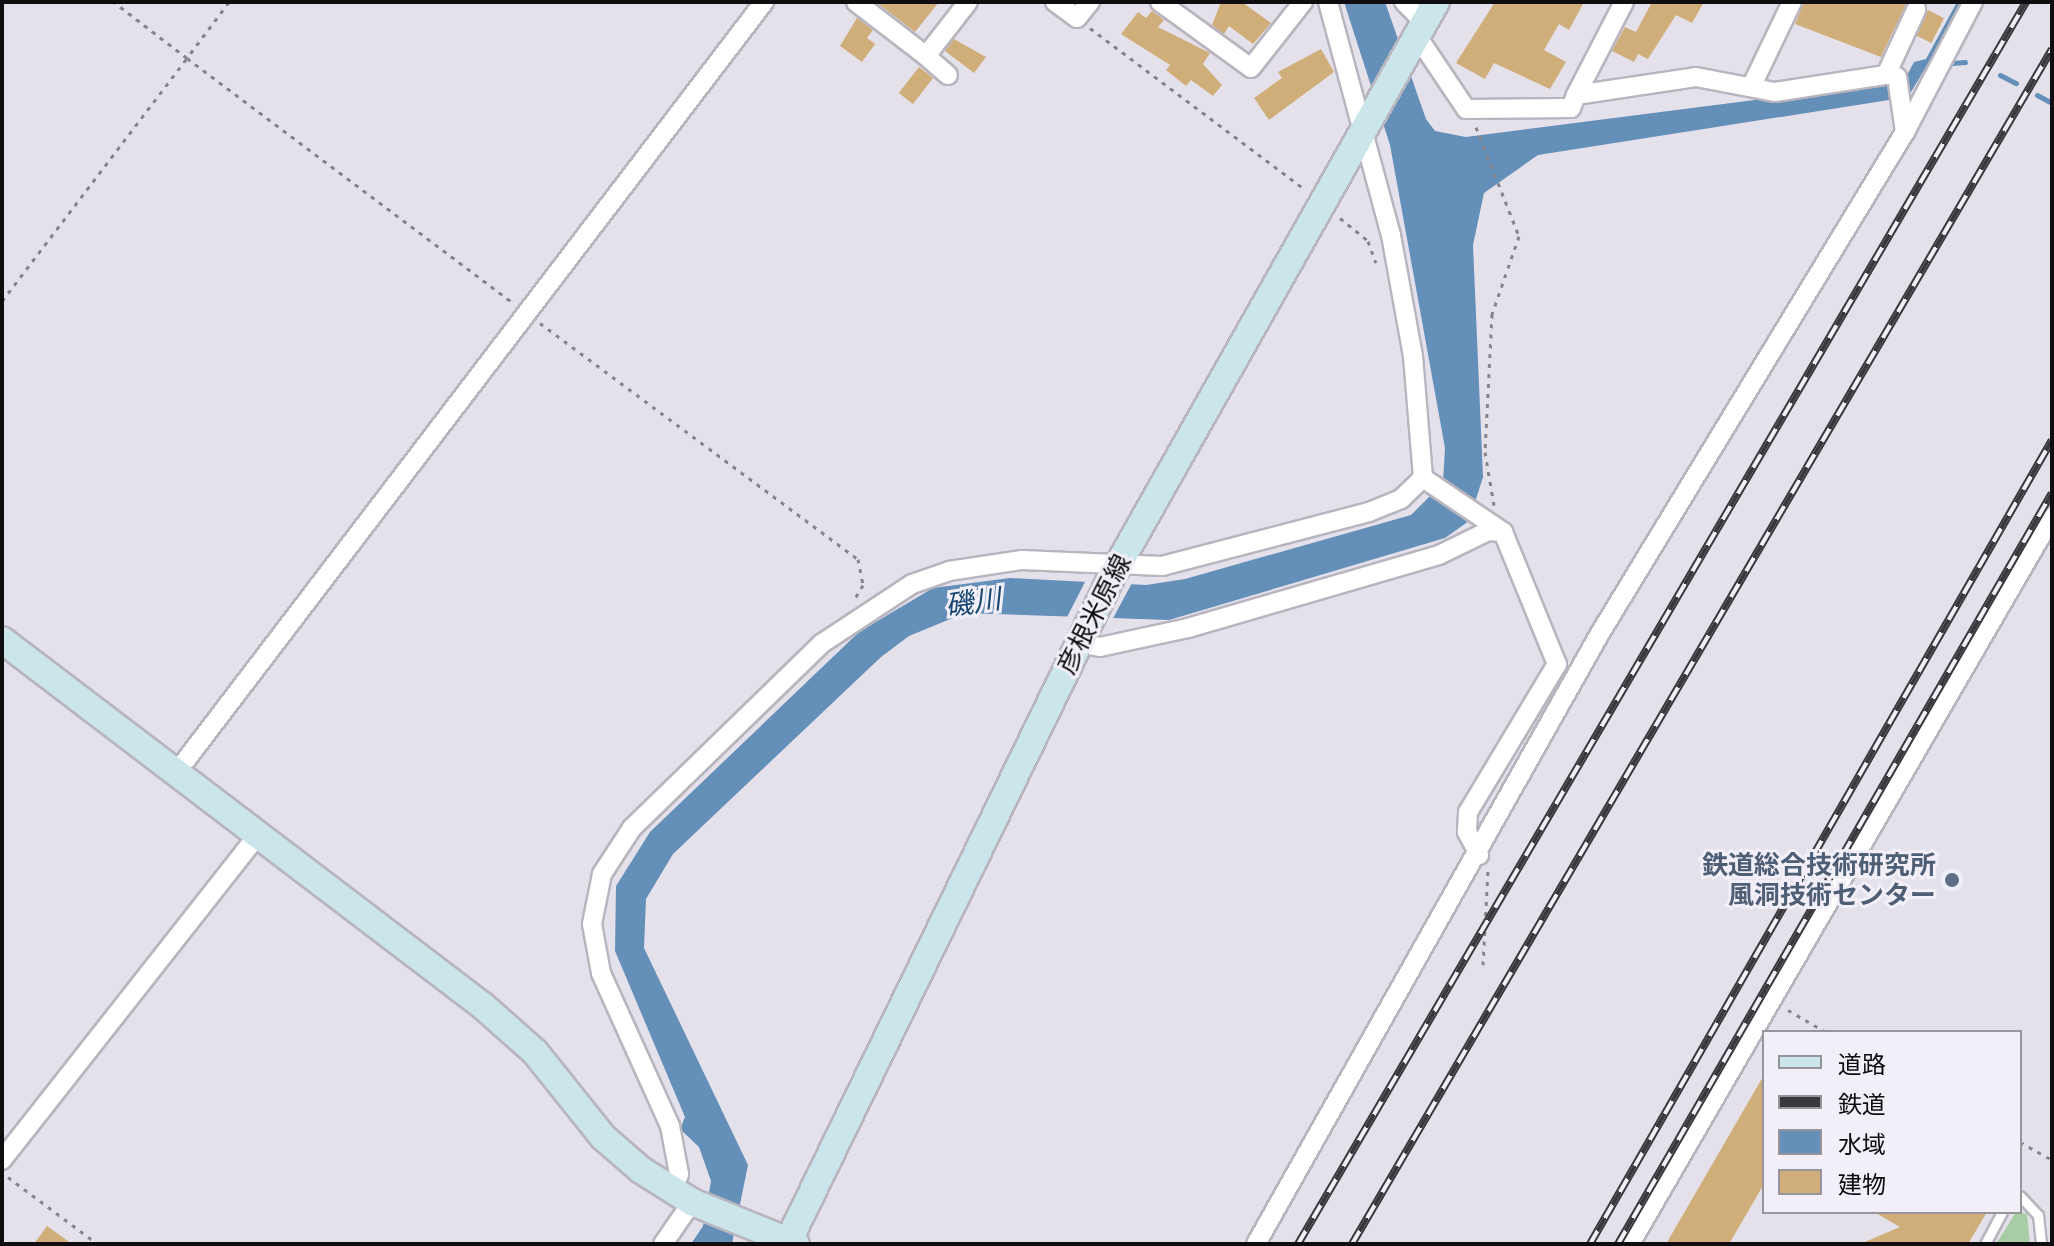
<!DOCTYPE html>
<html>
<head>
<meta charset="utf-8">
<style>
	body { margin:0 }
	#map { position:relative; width:2054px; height:1246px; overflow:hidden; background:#e5e1eb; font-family:Ubuntu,"Noto Sans JP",sans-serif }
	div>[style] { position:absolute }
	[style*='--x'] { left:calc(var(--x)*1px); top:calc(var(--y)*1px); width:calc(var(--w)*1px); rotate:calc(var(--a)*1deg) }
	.green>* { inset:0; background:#a7cda4 }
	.water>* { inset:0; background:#648fb9 }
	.pier>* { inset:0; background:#e5e1eb }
	.stream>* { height:5px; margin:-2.5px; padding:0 2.5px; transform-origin:2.5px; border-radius:2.5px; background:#648fb9 }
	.building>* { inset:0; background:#cfae7a; transform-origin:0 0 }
	.path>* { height:3px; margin-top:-1.5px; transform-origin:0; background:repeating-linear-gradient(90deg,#87848b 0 4px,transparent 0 10px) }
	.roads { filter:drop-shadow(2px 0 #b9b5be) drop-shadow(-2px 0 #b9b5be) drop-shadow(0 2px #b9b5be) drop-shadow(0 -2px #b9b5be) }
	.lane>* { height:9px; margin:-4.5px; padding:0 4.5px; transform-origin:4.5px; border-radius:4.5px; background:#fff }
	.street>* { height:18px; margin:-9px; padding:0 9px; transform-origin:9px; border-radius:9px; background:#fff }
	.secondary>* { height:26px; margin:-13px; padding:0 13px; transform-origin:13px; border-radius:13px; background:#cae6eb }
	.rail>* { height:8px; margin-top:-4px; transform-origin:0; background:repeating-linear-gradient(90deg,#f2eff9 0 15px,#3a383c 0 30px); box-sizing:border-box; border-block:2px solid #3a383c }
	.dots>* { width:22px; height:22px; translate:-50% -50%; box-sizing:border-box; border:4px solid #f2eff9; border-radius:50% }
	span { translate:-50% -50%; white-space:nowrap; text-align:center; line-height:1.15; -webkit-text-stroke:6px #f2eff9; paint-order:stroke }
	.street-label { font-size:26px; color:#0f0d10 }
	.service-label { font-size:26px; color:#4e5e75; font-weight:700 }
	.right { translate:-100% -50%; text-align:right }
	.water-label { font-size:28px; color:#164670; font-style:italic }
	.frame { position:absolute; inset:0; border:4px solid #0f0d10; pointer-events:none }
	.legend { position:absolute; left:1762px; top:1030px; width:260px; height:184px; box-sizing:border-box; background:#f2eff9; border:2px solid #97959c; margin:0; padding:10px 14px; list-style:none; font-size:24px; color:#0f0d10 }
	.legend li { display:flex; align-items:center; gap:16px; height:40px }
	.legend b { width:40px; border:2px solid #97959c }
</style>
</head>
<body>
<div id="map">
	<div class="green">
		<i style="clip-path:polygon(2016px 1212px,2027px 1214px,2030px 1244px,1996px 1244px)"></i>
	</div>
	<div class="water">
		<i style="clip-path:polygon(1344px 2px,1385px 2px,1426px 119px,1435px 131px,1466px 137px,1904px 81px,1914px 62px,1926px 59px,1957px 2px,1965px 2px,1908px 97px,1538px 155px,1484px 193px,1473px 245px,1483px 477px,1469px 521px,1445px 538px,1169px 620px,965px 613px,909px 636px,881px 657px,673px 854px,646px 899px,644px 948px,748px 1165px,732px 1244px,691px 1244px,703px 1226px,711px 1181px,699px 1147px,680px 1129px,685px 1117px,615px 951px,616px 886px,650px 832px,859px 632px,933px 588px,1010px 578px,1146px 585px,1185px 579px,1411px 515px,1443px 483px,1445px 448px,1390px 145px)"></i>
	</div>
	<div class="pier">
		<i style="clip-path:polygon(1086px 580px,1133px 581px,1110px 624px,1064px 623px)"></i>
	</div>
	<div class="stream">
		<i style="--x:1952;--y:63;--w:13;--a:-4"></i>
		<i style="--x:2000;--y:75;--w:18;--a:27"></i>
		<i style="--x:2037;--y:95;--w:17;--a:28"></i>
	</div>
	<div class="building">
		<i style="clip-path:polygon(876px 2px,939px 2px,915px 32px)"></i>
		<i style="clip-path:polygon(1221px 2px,1242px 2px,1271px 23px,1253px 44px,1229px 26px,1224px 34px,1212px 25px)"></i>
		<i style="clip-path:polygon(1495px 2px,1584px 2px,1569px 30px,1559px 24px,1544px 50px,1566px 62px,1550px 89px,1494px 63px,1485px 79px,1456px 63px)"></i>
		<i style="clip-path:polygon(1652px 2px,1704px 2px,1692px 23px,1676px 15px,1648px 59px,1638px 54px,1634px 62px,1612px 51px,1625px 27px,1636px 32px)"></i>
		<i style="clip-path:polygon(1804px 2px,1907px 2px,1881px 57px,1795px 24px)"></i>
		<i style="left:1928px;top:10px;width:18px;height:28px;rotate:27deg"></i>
		<i style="clip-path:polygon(1152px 11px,1164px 20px,1158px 27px,1210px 53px,1203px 64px,1222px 85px,1213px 96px,1191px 80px,1186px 86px,1166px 70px,1170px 65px,1121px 34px,1138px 12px,1146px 18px)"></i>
		<i style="clip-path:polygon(857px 18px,873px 30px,867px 38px,875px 44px,862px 62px,840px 46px)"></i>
		<i style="clip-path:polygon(954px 39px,986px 57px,974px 73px,945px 51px)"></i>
		<i style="clip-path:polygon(1321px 49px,1334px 72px,1269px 120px,1254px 98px,1282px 78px,1278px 72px)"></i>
		<i style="left:919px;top:67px;width:18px;height:33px;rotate:38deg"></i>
		<i style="clip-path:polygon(1764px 1075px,1764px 1184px,1729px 1244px,1666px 1244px)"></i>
		<i style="clip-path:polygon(1874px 1212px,1987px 1212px,1968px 1244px,1860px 1244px,1900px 1227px)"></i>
		<i style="clip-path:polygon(47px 1226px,72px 1244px,34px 1244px)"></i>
	</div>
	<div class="path">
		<i style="--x:229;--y:2;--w:70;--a:126.9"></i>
		<i style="--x:187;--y:58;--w:406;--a:36.9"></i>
		<i style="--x:1090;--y:28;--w:265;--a:36.9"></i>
		<i style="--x:1476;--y:127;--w:117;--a:68.5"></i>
		<i style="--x:1519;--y:236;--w:83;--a:109.1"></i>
		<i style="--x:1492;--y:314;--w:138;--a:92.9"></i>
		<i style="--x:1485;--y:452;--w:54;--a:80.4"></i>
		<i style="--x:1340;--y:218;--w:36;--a:39"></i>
		<i style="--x:1368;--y:241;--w:23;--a:70"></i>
		<i style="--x:2;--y:301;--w:305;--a:-52.7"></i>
		<i style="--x:187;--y:58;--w:92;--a:-142.5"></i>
		<i style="--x:540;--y:323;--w:396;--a:36.6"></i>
		<i style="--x:858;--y:559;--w:26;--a:79"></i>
		<i style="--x:863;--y:585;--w:17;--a:121"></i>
		<i style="--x:1483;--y:965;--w:96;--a:-87"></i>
		<i style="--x:1788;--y:1010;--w:44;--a:30.1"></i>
		<i style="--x:2020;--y:1142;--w:37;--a:29"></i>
		<i style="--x:8;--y:1177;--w:112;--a:36.7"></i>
	</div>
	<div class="roads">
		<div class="lane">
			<i style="--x:2020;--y:1196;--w:26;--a:47"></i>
			<i style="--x:2038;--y:1215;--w:29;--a:84"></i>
			<i style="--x:1985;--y:1244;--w:36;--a:-62"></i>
		</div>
		<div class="street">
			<i style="--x:856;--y:2;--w:88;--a:37.6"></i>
			<i style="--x:926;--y:56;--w:68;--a:-52.1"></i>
			<i style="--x:1055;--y:2;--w:27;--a:36"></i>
			<i style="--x:1077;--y:18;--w:21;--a:-51"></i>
			<i style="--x:1160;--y:2;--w:112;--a:36"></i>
			<i style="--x:1251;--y:68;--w:84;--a:-51.8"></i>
			<i style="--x:1328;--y:2;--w:241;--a:74.9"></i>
			<i style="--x:1391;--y:235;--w:123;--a:79.7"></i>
			<i style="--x:1413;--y:356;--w:122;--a:85.3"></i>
			<i style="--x:1423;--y:478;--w:97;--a:34"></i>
			<i style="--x:1503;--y:532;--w:143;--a:67.8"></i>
			<i style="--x:1557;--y:664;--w:173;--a:121"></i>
			<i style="--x:1468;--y:812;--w:20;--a:93"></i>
			<i style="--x:1467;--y:832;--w:26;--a:62"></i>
			<i style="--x:1404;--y:2;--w:28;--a:45"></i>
			<i style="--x:1417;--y:36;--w:88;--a:56.1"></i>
			<i style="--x:1466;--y:109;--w:105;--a:-0.5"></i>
			<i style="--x:1571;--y:108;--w:14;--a:-69"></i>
			<i style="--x:1576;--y:95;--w:121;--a:-8.5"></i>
			<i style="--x:1696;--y:77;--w:80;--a:10.8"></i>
			<i style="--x:1775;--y:92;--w:117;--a:-8.8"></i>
			<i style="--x:1891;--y:74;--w:7;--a:27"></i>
			<i style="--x:1897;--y:77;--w:56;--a:81.7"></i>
			<i style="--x:926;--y:56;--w:29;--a:41"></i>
			<i style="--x:1886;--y:75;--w:72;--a:-65.2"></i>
			<i style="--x:1753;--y:83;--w:90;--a:-64.3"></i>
			<i style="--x:1576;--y:95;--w:105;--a:-62.7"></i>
			<i style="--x:1078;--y:643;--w:22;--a:10"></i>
			<i style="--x:1100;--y:647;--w:90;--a:-12.2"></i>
			<i style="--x:1188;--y:628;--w:261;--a:-16.2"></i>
			<i style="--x:1439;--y:555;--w:55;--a:-26.1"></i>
			<i style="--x:1488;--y:531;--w:15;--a:4"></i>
			<i style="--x:176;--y:773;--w:970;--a:-52.67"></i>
			<i style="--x:2;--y:1160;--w:414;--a:-51.8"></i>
			<i style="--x:672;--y:1190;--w:17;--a:-66"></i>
			<i style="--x:679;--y:1174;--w:49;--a:-100.6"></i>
			<i style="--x:670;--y:1126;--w:168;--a:-114.3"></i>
			<i style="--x:601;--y:973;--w:50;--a:-100.4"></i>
			<i style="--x:592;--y:924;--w:51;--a:-78.7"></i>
			<i style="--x:602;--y:874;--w:55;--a:-56.9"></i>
			<i style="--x:632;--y:828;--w:264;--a:-44.2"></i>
			<i style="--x:821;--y:644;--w:109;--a:-33.4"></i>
			<i style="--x:912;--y:584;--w:39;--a:-19"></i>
			<i style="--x:949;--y:571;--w:74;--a:-8.6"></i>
			<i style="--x:1022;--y:560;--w:140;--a:2.5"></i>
			<i style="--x:1162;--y:566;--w:214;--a:-14.6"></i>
			<i style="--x:1369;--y:512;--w:35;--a:-22"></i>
			<i style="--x:1401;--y:499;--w:30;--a:-44"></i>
			<i style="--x:663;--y:1244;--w:51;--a:-55.4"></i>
			<i style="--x:1256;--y:1244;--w:699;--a:-60.61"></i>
			<i style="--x:1599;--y:635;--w:589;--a:-58.69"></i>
			<i style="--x:1905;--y:132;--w:147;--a:-62.4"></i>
			<i style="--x:1630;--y:1244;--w:841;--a:-59.87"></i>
		</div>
		<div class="secondary">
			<i style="--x:2;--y:640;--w:604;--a:37.27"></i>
			<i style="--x:483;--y:1006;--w:69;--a:41.5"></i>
			<i style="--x:535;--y:1052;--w:109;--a:51.3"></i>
			<i style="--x:603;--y:1137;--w:50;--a:41"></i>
			<i style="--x:641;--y:1170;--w:60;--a:32.1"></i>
			<i style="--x:692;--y:1202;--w:112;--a:22"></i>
			<i style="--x:787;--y:1244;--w:745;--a:-64.05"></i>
			<i style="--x:1113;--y:574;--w:657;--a:-60.55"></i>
		</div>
	</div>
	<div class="rail">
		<i style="--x:1298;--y:1244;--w:1440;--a:-59.62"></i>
		<i style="--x:1352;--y:1244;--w:1385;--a:-59.64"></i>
		<i style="--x:1590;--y:1244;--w:927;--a:-60.12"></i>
		<i style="--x:1618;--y:1244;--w:867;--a:-59.98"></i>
	</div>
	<div class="dots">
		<i style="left:1952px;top:880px;background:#5c6f8a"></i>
	</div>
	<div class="street-label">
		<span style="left:1094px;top:614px;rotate:-63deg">彦根米原線</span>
	</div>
	<div class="service-label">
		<span class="right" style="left:1936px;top:880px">鉄道総合技術研究所<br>風洞技術センター</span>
	</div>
	<div class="water-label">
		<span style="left:973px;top:602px;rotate:-8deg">磯川</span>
	</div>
	<div class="frame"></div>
	<ul class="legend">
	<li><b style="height:10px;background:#cae6eb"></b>道路</li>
	<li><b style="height:10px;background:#3a383c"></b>鉄道</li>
	<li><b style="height:22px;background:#648fb9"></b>水域</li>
	<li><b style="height:22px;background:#cfae7a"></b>建物</li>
	</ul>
</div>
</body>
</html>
